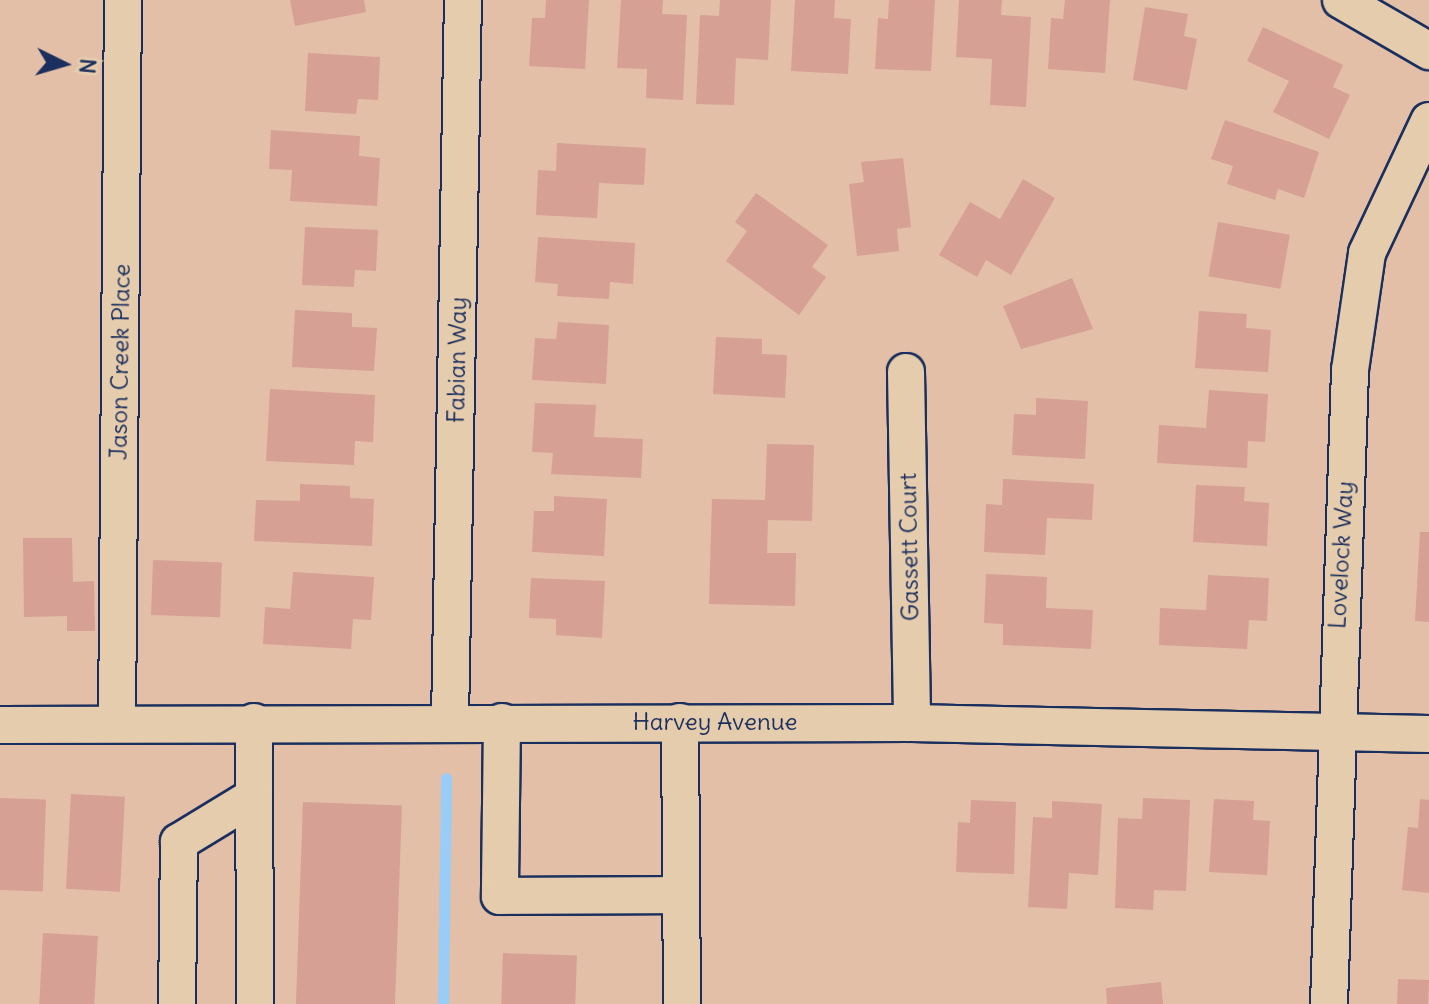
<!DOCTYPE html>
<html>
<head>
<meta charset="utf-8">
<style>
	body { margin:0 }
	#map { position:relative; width:1429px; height:1004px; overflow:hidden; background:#e2bfa6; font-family:Delius,sans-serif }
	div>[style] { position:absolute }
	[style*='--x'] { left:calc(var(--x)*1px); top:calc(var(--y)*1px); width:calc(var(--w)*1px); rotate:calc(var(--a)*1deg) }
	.stream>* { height:11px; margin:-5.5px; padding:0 5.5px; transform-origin:5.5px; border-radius:5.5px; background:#99ccf6 }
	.building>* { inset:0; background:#d7a095; transform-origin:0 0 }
	.roads { filter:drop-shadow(2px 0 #1b2f5e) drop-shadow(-2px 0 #1b2f5e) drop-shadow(0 2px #1b2f5e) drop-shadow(0 -2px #1b2f5e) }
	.minor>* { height:36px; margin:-18px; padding:0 18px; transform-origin:18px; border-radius:18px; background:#e5ccad }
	span { translate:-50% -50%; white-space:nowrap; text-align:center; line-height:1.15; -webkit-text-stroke:6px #e5ccad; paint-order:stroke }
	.street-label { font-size:24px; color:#1b2f5e }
	.north { position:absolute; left:24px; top:24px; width:80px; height:80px; -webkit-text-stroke:6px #e5ccad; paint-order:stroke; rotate:95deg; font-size:22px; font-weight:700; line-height:32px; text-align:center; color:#1b2f5e }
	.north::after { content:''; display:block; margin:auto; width:28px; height:36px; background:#1b2f5e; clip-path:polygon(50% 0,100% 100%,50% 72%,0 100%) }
</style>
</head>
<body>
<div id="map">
	<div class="stream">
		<i style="--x:443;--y:1004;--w:226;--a:-89.2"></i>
	</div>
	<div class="building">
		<i style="clip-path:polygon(290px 0,364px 0,366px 12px,295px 26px)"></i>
		<i style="clip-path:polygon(546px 0,589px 0,585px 69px,529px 66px,532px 18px,545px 18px)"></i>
		<i style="clip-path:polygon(621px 0,663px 0,662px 14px,687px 15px,683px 100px,646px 98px,647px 69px,617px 68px)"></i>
		<i style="clip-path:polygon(720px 0,771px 0,768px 60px,736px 58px,734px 105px,696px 104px,700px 15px,719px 16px)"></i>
		<i style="clip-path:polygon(795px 0,835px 0,834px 18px,851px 19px,848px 74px,791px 71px)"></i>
		<i style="clip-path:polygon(889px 0,935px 0,931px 71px,875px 69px,878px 18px,888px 19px)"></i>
		<i style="clip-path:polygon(959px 0,1002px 0,1001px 15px,1031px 17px,1026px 107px,990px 105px,992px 59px,956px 57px)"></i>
		<i style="clip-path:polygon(1065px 0,1110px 0,1105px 73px,1048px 69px,1051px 18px,1063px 19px)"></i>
		<i style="clip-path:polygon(1145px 7px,1188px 14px,1184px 36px,1197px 39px,1187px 90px,1133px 80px)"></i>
		<i style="clip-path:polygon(1263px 27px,1343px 65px,1333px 87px,1350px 95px,1329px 139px,1273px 112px,1289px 81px,1247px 61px)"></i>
		<i style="clip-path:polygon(308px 53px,380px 57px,378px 100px,358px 99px,356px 114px,305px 111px)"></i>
		<i style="clip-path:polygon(1225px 120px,1319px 152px,1304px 198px,1278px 189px,1275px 200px,1227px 184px,1233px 166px,1211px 159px)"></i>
		<i style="clip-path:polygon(271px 130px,360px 136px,359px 156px,380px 158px,377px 206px,290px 201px,292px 170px,269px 169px)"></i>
		<i style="clip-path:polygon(557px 143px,646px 148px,644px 185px,599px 183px,597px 218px,536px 215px,538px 170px,556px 171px)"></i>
		<i style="clip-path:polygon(903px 158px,911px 227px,897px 229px,899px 251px,857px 256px,849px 184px,864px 182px,861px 162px)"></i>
		<i style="clip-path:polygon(1023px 179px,1055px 198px,1011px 275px,986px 260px,977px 277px,939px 255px,970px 202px,1000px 219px)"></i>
		<i style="clip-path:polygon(756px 193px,828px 245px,812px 267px,826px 277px,799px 315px,726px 261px,747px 231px,735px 222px)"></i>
		<i style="left:1218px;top:222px;width:73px;height:55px;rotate:10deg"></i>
		<i style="clip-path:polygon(305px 227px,378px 230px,376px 271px,355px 270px,354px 287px,302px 285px)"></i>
		<i style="clip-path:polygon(538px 237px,635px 243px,633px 284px,610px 282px,609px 299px,557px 296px,558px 284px,535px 282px)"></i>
		<i style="clip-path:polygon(1072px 278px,1093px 329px,1021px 349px,1003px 306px)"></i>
		<i style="clip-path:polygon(295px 310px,352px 313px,352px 327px,377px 328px,374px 371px,292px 367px)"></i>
		<i style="clip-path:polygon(1199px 311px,1247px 314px,1246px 328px,1271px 330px,1268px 372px,1195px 368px)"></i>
		<i style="clip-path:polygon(558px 322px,609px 325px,606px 384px,532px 380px,535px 338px,556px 339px)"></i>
		<i style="clip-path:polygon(716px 337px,762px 339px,762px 354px,787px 355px,785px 398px,713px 394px)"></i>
		<i style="clip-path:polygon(270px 389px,375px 395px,373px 442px,355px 441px,354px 465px,266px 461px)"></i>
		<i style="clip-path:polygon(1209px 390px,1268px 394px,1265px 442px,1248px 441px,1247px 468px,1157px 463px,1159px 425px,1206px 428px)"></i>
		<i style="clip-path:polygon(1036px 398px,1088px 401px,1085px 459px,1012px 455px,1014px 414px,1036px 415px)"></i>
		<i style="clip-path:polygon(535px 403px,596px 405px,594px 437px,643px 439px,641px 478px,551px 474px,553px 453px,532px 452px)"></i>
		<i style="clip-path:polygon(767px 444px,814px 445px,812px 521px,768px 520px,767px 553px,796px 553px,795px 606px,709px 604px,712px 499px,765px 500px)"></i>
		<i style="clip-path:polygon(1003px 479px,1094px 484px,1092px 520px,1047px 518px,1045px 555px,984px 552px,986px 504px,1002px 505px)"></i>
		<i style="clip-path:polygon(300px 484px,350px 486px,350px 498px,374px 499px,372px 546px,254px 541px,256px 500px,300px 501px)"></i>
		<i style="clip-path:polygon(1196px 485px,1245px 487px,1244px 501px,1269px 503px,1267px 546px,1193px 542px)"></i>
		<i style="clip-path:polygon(554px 496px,607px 499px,604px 556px,532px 552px,534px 511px,554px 511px)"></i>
		<i style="clip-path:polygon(1420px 532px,1429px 532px,1429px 622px,1415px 621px)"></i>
		<i style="clip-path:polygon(23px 538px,72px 538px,73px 582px,94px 581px,95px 631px,67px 631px,67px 616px,24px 617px)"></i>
		<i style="left:153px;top:560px;width:69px;height:55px;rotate:2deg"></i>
		<i style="clip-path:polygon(293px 572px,374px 577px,371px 620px,353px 619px,351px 649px,263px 644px,265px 607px,290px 609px)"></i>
		<i style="clip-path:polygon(986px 574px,1047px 577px,1046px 608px,1093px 610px,1091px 649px,1003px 645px,1003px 624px,984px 623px)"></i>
		<i style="clip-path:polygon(1208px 575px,1269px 578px,1267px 621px,1249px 620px,1247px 649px,1159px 645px,1160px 608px,1206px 610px)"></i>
		<i style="clip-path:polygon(531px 578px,605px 581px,602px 638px,556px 635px,556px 619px,529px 618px)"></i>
		<i style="left:71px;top:794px;width:54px;height:95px;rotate:3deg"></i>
		<i style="left:0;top:798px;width:46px;height:92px;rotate:2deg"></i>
		<i style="clip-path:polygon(1143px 798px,1190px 800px,1186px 891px,1154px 890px,1153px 910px,1115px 908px,1118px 818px,1142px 819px)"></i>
		<i style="clip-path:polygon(1214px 799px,1254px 801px,1253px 820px,1270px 821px,1267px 875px,1209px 872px)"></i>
		<i style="clip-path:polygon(1420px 799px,1429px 800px,1429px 893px,1402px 890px,1408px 827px,1418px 828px)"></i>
		<i style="clip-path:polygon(971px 800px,1016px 802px,1014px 874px,956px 872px,958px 822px,970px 823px)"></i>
		<i style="clip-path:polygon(1052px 801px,1102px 804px,1098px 875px,1069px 873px,1067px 909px,1028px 907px,1033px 817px,1052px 818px)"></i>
		<i style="left:303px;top:802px;width:99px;height:202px;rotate:2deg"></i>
		<i style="left:43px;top:933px;width:55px;height:71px;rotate:3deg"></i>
		<i style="left:503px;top:953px;width:74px;height:51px;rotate:2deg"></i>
		<i style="left:1398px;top:979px;width:31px;height:25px;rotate:2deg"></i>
		<i style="clip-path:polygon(1161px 982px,1163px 1004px,1107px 1004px,1106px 988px)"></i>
	</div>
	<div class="roads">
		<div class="minor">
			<i style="--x:1341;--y:0;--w:102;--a:30.1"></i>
			<i style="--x:906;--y:372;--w:351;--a:89"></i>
			<i style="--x:450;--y:720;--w:720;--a:-88.97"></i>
			<i style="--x:254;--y:722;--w:282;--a:89.8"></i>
			<i style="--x:502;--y:722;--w:174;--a:90.7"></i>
			<i style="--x:500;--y:896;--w:179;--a:-0.3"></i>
			<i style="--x:680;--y:722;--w:282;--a:89.6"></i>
			<i style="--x:117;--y:724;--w:724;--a:-89.53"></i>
			<i style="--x:0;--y:725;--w:912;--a:-0.13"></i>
			<i style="--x:912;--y:723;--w:517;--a:1.22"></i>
			<i style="--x:177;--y:1004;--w:162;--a:-89.3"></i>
			<i style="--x:179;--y:842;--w:87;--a:-31.3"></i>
			<i style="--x:1329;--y:1004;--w:634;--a:-88.1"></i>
			<i style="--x:1350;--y:370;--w:118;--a:-81.7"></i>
			<i style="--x:1367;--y:253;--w:146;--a:-64.8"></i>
		</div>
	</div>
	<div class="street-label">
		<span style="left:457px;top:360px;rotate:-89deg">Fabian Way</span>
		<span style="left:120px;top:362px;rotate:-89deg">Jason Creek Place</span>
		<span style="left:909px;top:547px;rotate:-91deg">Gassett Court</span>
		<span style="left:1341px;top:555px;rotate:-87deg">Lovelock Way</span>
		<span style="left:715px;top:722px">Harvey Avenue</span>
	</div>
	<div class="north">N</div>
</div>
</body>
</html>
